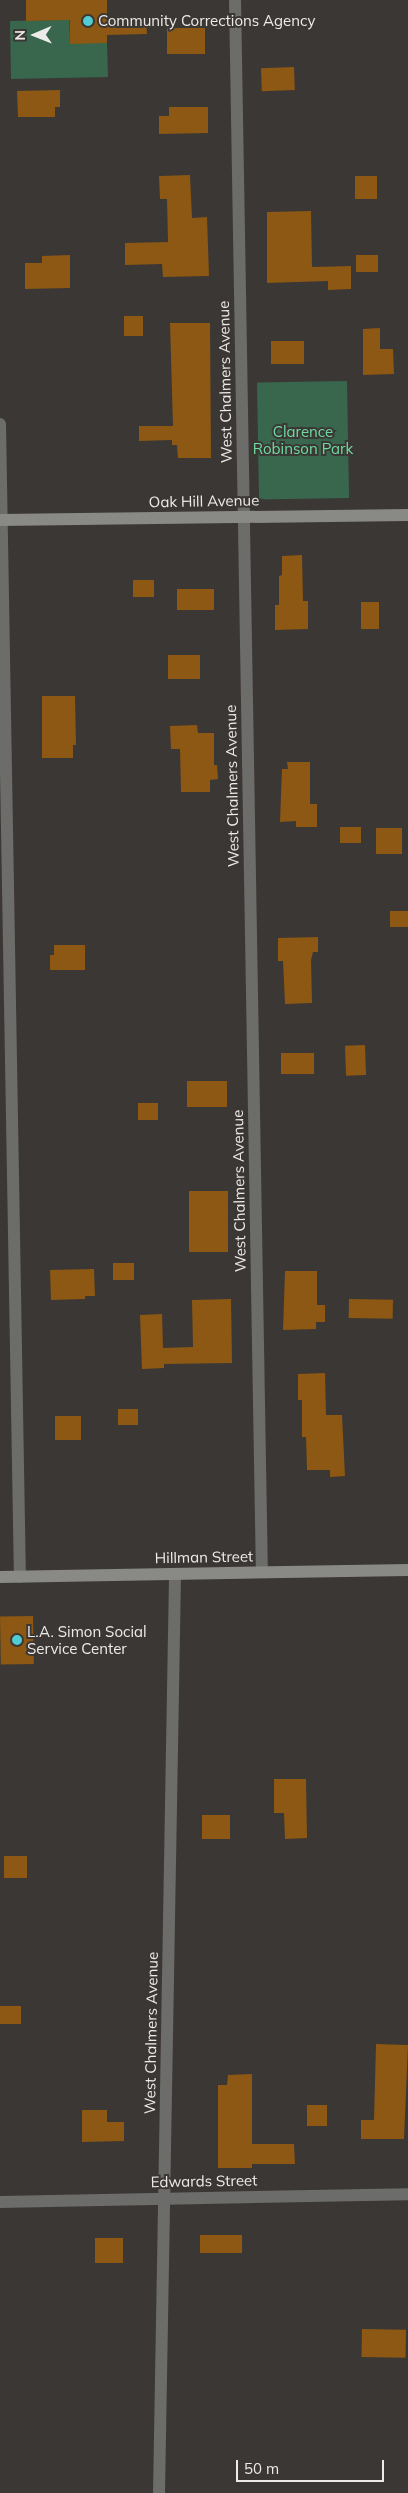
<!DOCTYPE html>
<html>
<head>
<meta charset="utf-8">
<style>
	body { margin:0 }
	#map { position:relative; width:408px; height:2493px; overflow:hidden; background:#3b3734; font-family:Mulish,sans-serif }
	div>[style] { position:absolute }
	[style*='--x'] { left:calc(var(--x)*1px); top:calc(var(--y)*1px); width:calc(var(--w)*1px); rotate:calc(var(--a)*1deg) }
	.green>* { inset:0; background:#38674d; transform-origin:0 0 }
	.building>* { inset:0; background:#8c5813; transform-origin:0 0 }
	.street>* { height:12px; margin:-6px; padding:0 6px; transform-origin:6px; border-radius:6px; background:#6c6c6a }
	.secondary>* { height:12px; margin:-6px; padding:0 6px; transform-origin:6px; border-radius:6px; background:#898986 }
	.dots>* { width:14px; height:14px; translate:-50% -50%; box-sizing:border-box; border:2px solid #3b3734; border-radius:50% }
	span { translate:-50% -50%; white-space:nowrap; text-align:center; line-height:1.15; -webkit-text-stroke:4px #3b3734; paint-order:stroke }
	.poi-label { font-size:15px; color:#edebe9 }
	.left { translate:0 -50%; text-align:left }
	.street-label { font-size:15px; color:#edebe9 }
	.park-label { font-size:15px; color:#6edca1 }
	.north { position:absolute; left:10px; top:10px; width:50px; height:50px; -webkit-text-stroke:4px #3b3734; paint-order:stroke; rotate:269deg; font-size:14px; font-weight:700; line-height:20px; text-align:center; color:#edebe9 }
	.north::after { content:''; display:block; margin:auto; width:18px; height:22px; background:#edebe9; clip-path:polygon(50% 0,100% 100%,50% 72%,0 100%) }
	.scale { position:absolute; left:236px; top:2460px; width:148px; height:22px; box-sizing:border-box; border:2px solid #edebe9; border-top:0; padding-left:6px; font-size:15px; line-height:18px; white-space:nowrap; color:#edebe9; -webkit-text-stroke:4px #3b3734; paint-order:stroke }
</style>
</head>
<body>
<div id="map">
	<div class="green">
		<i style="clip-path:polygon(69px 0,70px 43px,107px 43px,108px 77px,11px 79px,10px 21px,61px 20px,61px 11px)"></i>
		<i style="left:347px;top:381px;width:117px;height:90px;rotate:89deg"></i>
	</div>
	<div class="building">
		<i style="clip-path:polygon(26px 0,107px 0,107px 19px,146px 19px,147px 34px,107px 35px,107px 43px,70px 44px,70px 20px,26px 21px)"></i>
		<i style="left:205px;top:28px;width:26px;height:38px;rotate:90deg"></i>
		<i style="left:294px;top:67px;width:23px;height:33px;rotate:88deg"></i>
		<i style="clip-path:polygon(60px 90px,60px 107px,55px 107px,55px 117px,18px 117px,17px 91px)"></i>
		<i style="clip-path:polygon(169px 107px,208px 107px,208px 133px,159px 134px,159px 116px,169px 116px)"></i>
		<i style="clip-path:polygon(190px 175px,192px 218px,207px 217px,209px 276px,163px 277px,162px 264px,125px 265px,125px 243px,168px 242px,167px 199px,160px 199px,159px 176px)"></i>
		<i style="left:355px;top:176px;width:22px;height:23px"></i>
		<i style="clip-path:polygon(311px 211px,312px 267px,351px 266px,351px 289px,328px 290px,328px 281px,267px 283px,267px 212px)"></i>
		<i style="clip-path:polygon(70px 255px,70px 288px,25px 289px,25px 263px,42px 263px,42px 256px)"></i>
		<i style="left:356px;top:255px;width:22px;height:17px"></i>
		<i style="left:124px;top:316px;width:19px;height:20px"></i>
		<i style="clip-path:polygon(170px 323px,210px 323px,211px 458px,178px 458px,177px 445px,172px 445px,172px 440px,139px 441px,139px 426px,173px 426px)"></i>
		<i style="clip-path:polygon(380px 328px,380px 349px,393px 349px,394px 374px,363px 375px,363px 329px)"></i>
		<i style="left:304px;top:341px;width:23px;height:33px;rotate:90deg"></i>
		<i style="clip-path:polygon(302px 555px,303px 601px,308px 601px,308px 629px,275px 630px,275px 605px,279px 605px,279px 576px,282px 575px,282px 556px)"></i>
		<i style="left:133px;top:580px;width:21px;height:17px"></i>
		<i style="left:177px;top:589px;width:37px;height:21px"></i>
		<i style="left:361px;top:602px;width:18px;height:27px"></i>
		<i style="left:168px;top:655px;width:32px;height:24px"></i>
		<i style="clip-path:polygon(42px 696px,75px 696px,76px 745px,73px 745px,73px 758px,42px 758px)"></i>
		<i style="clip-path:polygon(197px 725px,198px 733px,214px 733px,214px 765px,217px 765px,218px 779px,210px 780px,210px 792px,181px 792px,180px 749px,171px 749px,170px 726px)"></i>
		<i style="clip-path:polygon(287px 762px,310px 762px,310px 804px,317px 804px,317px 827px,296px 827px,296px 821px,280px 822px,282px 769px,288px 769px)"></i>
		<i style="left:361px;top:827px;width:16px;height:21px;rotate:90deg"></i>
		<i style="left:402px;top:828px;width:26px;height:26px;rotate:90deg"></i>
		<i style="left:390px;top:911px;width:18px;height:16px"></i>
		<i style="clip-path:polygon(318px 937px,318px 952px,313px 952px,311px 960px,312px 1003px,285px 1004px,283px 961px,278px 961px,278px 938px)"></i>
		<i style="clip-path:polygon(54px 945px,85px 945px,85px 970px,50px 970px,50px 955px,54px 955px)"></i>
		<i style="left:365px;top:1045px;width:30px;height:20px;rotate:88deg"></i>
		<i style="left:314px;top:1053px;width:21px;height:33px;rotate:90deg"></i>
		<i style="left:187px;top:1081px;width:40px;height:26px"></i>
		<i style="left:138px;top:1103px;width:20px;height:17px"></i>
		<i style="left:189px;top:1191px;width:39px;height:61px"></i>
		<i style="left:113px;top:1263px;width:21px;height:17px"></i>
		<i style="clip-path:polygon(94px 1269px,95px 1296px,85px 1296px,85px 1299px,51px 1300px,50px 1270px)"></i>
		<i style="clip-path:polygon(285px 1271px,317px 1271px,317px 1305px,325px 1305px,325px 1322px,316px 1322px,316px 1329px,283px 1330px)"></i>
		<i style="clip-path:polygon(231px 1299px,232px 1363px,164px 1364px,164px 1368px,142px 1369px,140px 1315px,162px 1314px,163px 1348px,193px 1347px,192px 1300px)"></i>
		<i style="left:349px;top:1299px;width:44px;height:19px;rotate:1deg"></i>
		<i style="clip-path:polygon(325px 1373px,326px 1415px,342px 1415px,345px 1476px,330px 1477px,330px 1470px,307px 1470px,306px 1437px,302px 1437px,302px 1400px,298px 1400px,298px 1374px)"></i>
		<i style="left:138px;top:1409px;width:16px;height:20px;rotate:90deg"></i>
		<i style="left:55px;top:1416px;width:26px;height:24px"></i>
		<i style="left:33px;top:1616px;width:48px;height:33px;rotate:89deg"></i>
		<i style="clip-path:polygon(274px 1779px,306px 1779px,307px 1838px,285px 1839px,284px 1813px,274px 1813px)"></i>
		<i style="left:230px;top:1815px;width:24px;height:28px;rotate:90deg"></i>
		<i style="left:4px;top:1856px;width:23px;height:22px"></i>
		<i style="left:0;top:2006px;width:21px;height:18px"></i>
		<i style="clip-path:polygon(376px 2044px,408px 2045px,404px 2139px,361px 2139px,361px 2120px,374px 2120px)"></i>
		<i style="clip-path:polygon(252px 2074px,252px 2144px,294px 2144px,295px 2164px,252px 2164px,252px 2168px,218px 2168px,218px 2085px,227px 2085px,228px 2075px)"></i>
		<i style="left:307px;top:2105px;width:20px;height:21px"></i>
		<i style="clip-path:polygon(82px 2110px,107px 2110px,107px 2122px,124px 2122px,124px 2141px,82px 2142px)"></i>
		<i style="left:200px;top:2235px;width:42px;height:18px"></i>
		<i style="left:95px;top:2238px;width:28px;height:25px"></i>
		<i style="left:362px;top:2329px;width:44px;height:28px;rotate:1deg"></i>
	</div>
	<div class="street">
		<i style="--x:235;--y:0;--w:1572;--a:89.02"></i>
		<i style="--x:0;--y:424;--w:1153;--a:89.01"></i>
		<i style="--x:0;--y:2202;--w:408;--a:-1.1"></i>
		<i style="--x:159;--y:2493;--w:919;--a:-89"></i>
	</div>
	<div class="secondary">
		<i style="--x:0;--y:520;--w:408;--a:-0.7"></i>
		<i style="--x:0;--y:1577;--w:408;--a:-1"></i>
	</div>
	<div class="dots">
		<i style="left:88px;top:21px;background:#51ccd3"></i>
		<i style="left:17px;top:1640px;background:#51ccd3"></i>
	</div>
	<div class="poi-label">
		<span class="left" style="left:98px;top:21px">Community Corrections Agency</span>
		<span class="left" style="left:27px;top:1640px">L.A. Simon Social<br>Service Center</span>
	</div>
	<div class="street-label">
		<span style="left:225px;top:382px;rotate:-91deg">West Chalmers Avenue</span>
		<span style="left:204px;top:501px;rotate:-1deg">Oak Hill Avenue</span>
		<span style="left:232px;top:786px;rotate:-91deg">West Chalmers Avenue</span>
		<span style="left:239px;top:1191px;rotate:-91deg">West Chalmers Avenue</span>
		<span style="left:204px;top:1557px;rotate:-1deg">Hillman Street</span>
		<span style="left:151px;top:2033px;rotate:-89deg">West Chalmers Avenue</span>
		<span style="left:204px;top:2181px;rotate:-1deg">Edwards Street</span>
	</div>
	<div class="park-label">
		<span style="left:303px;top:440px">Clarence<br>Robinson Park</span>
	</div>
	<div class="north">N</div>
	<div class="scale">50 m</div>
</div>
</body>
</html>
